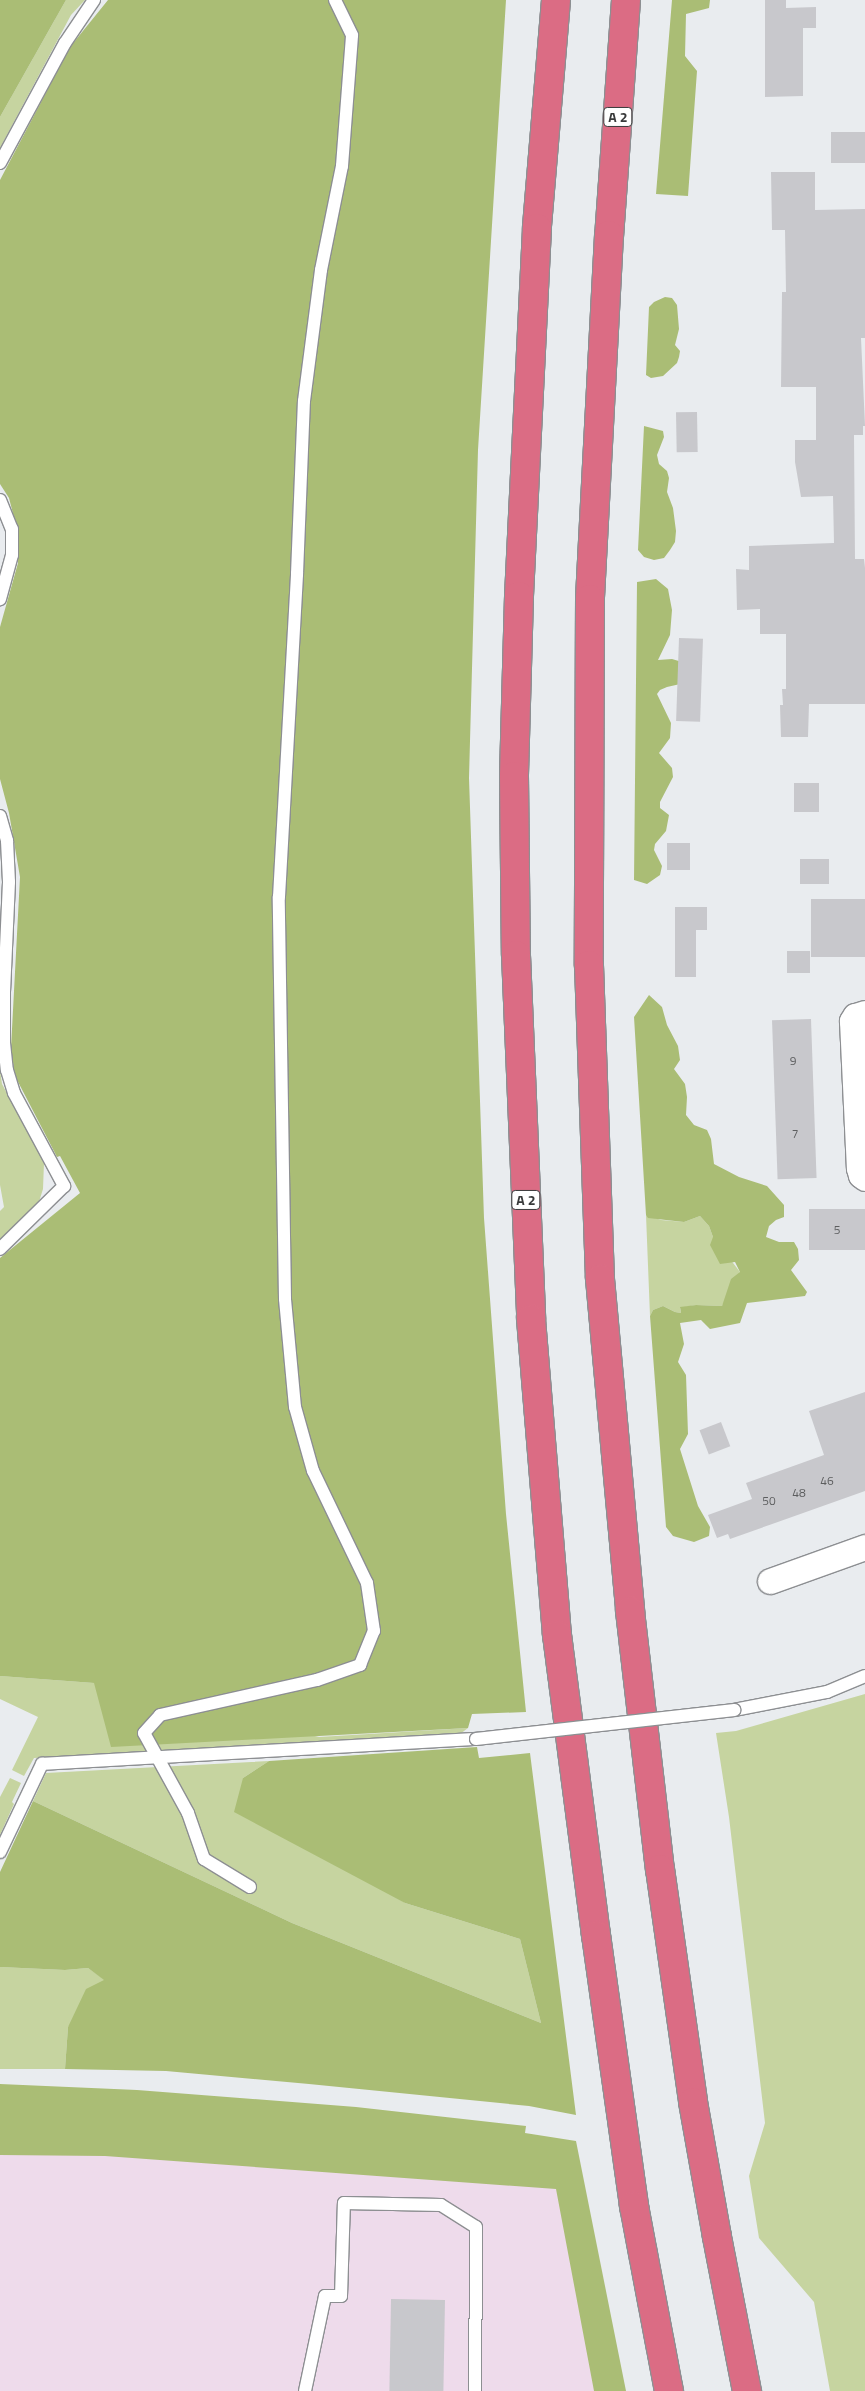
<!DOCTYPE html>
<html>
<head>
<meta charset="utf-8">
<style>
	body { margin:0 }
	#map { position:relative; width:865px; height:2391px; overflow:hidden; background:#e9ecef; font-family:"Titillium Web",sans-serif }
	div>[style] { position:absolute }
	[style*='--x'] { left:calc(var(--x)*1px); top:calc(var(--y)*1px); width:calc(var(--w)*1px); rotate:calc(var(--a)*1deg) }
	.industrial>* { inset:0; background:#eedbeb }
	.green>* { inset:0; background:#c6d4a0 }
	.forest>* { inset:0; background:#aabd75 }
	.building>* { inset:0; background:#c8c8cc; transform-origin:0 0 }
	.roads { filter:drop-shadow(1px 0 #8d8f92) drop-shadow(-1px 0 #8d8f92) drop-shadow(0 1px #8d8f92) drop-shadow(0 -1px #8d8f92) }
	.service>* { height:12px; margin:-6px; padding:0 6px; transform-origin:6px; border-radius:6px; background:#fff }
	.minor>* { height:25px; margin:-12.5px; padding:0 12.5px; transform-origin:12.5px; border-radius:12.5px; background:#fff }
	.motorway>* { height:28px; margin:-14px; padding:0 14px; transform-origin:14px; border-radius:14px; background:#db6c84 }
	.bridges { filter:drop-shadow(1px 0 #8d8f92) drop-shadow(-1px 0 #8d8f92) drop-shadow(0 1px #8d8f92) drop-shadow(0 -1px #8d8f92) }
	.service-bridge>* { height:12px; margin:-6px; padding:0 6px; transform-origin:6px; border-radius:6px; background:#fff }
	span { translate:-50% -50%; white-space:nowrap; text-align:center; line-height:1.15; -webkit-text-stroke:5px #fff; paint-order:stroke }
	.number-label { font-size:12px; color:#5d5e5f }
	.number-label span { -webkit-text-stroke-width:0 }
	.shield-label span { padding:1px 4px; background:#fff; border:1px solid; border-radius:4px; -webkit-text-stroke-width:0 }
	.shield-label { font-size:14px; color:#393a3b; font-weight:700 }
</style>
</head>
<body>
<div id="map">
	<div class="industrial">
		<i style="clip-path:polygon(0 2131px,562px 2177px,603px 2391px,0 2391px)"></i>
	</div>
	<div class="green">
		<i style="clip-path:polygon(66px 0,85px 0,71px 15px,0 148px,0 117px)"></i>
		<i style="clip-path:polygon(0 1070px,2px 1084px,44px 1163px,43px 1189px,38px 1205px,0 1243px,0 1211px,4px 1207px,0 1185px)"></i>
		<i style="clip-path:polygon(646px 1215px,661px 1220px,684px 1222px,700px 1216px,709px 1226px,713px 1237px,740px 1272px,722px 1306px,696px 1305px,680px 1308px,681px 1313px,675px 1312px,663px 1306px,653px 1310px,650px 1316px)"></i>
		<i style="clip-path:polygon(0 1676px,94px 1683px,319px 1737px,468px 1728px,460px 1734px,34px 1758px,24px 1776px,12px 1770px,38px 1717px,0 1699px)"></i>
		<i style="clip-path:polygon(865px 1694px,865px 2391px,830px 2391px,814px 2302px,759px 2238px,749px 2176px,765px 2123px,729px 1817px,716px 1733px,736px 1731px)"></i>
		<i style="clip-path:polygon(269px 1761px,243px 1778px,405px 1903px,520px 1939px,541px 2023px,292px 1923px,33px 1801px,46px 1773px)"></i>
		<i style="clip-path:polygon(10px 1778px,21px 1783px,12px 1802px,14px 1804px,0 1835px,0 1797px)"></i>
		<i style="clip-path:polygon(0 1967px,65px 1970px,88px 1968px,105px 1980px,68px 2027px,65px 2069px,0 2069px)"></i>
	</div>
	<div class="forest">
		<i style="clip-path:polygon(0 0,66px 0,0 117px)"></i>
		<i style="clip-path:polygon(108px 0,506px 0,478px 450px,469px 778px,484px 1218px,506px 1514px,526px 1712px,472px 1714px,468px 1728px,111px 1747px,94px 1683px,0 1676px,0 1258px,80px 1193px,60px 1156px,57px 1157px,15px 1076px,11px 1048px,20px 877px,9px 813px,0 779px,0 627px,18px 563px,18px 533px,9px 498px,0 484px,0 180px,70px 47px)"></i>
		<i style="clip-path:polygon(672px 0,710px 0,709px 8px,686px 14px,685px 56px,697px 71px,688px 196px,656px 194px)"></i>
		<i style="clip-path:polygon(665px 297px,672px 298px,677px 305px,679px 329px,675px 345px,680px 351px,679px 357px,677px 363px,663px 376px,651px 378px,646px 375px,649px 307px,654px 302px)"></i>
		<i style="clip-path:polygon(644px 426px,663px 431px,664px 437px,657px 455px,659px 464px,667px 471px,669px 478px,667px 492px,673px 508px,676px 531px,675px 542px,670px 550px,664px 558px,654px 560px,644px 557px,638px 550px)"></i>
		<i style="clip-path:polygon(656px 579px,668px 589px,672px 610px,670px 635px,658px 660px,672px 659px,682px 662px,689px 682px,667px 687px,660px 690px,657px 694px,671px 723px,670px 738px,659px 753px,672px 768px,673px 777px,660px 802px,660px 808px,669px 815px,666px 831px,655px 844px,654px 850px,662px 866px,660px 875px,647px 884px,634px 880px,637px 582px)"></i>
		<i style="clip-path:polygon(649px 995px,662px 1007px,667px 1025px,678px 1046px,680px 1060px,674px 1069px,685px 1084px,687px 1097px,686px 1115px,694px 1125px,707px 1130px,711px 1139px,714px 1164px,739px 1177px,767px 1186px,784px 1205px,784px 1217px,776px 1220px,769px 1226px,766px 1237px,779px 1242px,794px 1242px,798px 1249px,799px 1260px,791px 1270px,807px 1292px,805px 1296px,747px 1303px,740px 1323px,710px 1329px,701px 1320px,680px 1323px,684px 1344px,678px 1362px,686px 1375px,688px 1434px,680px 1449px,698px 1506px,710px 1527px,709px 1536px,694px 1542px,673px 1536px,666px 1527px,650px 1316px,653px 1310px,663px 1306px,675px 1312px,681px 1313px,680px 1307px,696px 1305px,722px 1306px,731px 1279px,740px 1272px,735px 1262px,720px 1264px,710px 1245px,713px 1237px,709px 1226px,700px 1216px,684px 1222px,648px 1218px,646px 1215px,634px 1017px)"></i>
		<i style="clip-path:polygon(477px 1747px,479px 1758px,530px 1753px,576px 2115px,529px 2106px,309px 2084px,166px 2071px,65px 2069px,68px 2027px,86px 1989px,104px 1980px,88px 1968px,65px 1970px,0 1967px,0 1872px,33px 1801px,292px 1923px,541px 2023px,520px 1939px,405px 1903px,234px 1812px,243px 1778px,269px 1761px)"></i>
		<i style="clip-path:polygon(0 2084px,137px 2090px,356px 2107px,526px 2126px,525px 2133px,576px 2141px,626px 2391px,594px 2391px,556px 2189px,105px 2156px,0 2155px)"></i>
	</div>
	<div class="building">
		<i style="clip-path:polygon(765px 0,786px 0,786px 8px,816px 7px,816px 28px,803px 28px,803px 96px,765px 97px)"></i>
		<i style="left:831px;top:132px;width:34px;height:31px"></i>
		<i style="clip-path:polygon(771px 172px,815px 172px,815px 210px,865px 209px,865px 338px,861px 338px,865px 426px,863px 426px,863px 435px,854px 435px,855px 559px,864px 559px,865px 568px,865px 704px,809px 704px,808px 737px,781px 737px,780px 705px,783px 705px,782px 689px,786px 689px,786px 634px,760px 634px,760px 609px,737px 610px,736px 569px,749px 570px,749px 546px,834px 543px,833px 496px,801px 497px,795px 462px,795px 440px,816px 440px,816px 387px,781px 387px,782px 292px,786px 292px,785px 230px,772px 230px)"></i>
		<i style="left:697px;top:412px;width:40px;height:21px;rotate:89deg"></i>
		<i style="left:679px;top:638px;width:24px;height:83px;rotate:2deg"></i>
		<i style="left:794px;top:783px;width:25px;height:29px"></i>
		<i style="left:667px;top:843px;width:23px;height:27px"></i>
		<i style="left:829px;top:859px;width:25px;height:29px;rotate:90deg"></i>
		<i style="left:811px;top:899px;width:54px;height:58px"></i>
		<i style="clip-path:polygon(675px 907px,707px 907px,707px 930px,696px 930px,696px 977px,675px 977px)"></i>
		<i style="left:787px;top:951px;width:23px;height:22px"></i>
		<i style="left:811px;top:1019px;width:159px;height:39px;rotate:88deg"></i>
		<i style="left:865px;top:1209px;width:41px;height:56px;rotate:90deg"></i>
		<i style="clip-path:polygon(865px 1392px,865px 1491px,730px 1539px,728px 1534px,717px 1538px,708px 1515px,752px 1499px,746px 1483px,824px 1455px,809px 1411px)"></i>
		<i style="left:721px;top:1422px;width:26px;height:23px;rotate:69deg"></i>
		<i style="left:391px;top:2299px;width:54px;height:92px;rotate:1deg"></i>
	</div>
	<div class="roads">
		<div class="service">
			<i style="--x:0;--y:163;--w:136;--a:-61.6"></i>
			<i style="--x:65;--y:43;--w:52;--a:-56"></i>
			<i style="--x:0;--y:500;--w:31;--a:68"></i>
			<i style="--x:12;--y:529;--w:26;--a:90"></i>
			<i style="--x:12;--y:555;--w:46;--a:105.3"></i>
			<i style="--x:0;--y:816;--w:26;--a:74"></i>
			<i style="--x:7;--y:841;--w:41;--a:87.2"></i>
			<i style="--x:9;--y:882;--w:110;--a:92.6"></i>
			<i style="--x:4;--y:992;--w:51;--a:90"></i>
			<i style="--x:4;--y:1043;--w:27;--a:84"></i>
			<i style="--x:7;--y:1070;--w:24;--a:73"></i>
			<i style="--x:14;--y:1093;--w:106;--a:61.7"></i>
			<i style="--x:64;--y:1186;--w:90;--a:135.5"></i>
			<i style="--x:734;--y:1710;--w:95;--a:-11"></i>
			<i style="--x:827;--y:1692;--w:41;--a:-22.8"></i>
			<i style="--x:0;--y:1852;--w:98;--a:-64.5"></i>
			<i style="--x:42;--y:1764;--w:435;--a:-3.3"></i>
			<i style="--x:250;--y:1887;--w:54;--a:-148.7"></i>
			<i style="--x:204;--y:1859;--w:49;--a:-109.2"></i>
			<i style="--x:188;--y:1813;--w:91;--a:-118.8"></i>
			<i style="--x:144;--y:1733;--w:24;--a:-48"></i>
			<i style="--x:160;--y:1715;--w:161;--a:-12.6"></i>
			<i style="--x:317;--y:1680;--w:46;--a:-19.2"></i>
			<i style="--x:360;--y:1665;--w:37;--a:-68"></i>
			<i style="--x:374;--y:1631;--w:49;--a:-98.3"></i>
			<i style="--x:367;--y:1583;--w:124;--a:-115.7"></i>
			<i style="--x:313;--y:1471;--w:66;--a:-105.7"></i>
			<i style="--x:295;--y:1407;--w:108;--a:-95.3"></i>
			<i style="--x:285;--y:1299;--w:402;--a:-90.9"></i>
			<i style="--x:279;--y:897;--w:324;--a:-86.8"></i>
			<i style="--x:297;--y:574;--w:173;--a:-87.7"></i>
			<i style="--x:304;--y:401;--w:132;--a:-82.6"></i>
			<i style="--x:321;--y:270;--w:106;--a:-78.6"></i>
			<i style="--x:342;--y:166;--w:131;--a:-85.6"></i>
			<i style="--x:352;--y:35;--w:39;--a:-116"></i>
			<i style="--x:305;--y:2391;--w:97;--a:-78.1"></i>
			<i style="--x:325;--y:2296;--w:16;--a:0"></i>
			<i style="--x:341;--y:2296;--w:93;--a:-88.2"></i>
			<i style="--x:344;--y:2203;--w:97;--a:1.2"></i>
			<i style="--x:441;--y:2205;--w:41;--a:32.2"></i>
			<i style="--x:476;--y:2227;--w:164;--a:90.3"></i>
		</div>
		<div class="minor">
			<i style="--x:865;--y:1013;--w:10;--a:163"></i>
			<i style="--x:855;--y:1016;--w:6;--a:121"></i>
			<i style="--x:852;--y:1021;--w:147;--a:87.3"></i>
			<i style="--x:859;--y:1168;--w:7;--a:74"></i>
			<i style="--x:861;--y:1175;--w:5;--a:37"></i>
			<i style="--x:770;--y:1581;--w:101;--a:-19.7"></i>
		</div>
		<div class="motorway">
			<i style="--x:556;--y:0;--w:229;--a:94.8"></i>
			<i style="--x:537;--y:228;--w:368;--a:92.8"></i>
			<i style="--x:519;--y:596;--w:180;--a:91.6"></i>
			<i style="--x:514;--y:776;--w:179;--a:89.4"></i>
			<i style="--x:516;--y:955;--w:364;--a:87.6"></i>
			<i style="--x:531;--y:1319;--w:317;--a:85.3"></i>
			<i style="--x:557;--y:1635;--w:303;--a:82.6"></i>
			<i style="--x:596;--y:1935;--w:274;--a:82"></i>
			<i style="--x:634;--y:2206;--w:188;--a:79.3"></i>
			<i style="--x:626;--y:0;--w:236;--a:94.1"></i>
			<i style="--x:609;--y:235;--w:364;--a:93"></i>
			<i style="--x:590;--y:599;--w:366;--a:90.2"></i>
			<i style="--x:589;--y:965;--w:314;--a:88"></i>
			<i style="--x:600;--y:1279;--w:333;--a:84.8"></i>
			<i style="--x:630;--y:1611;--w:260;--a:83.4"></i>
			<i style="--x:660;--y:1869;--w:235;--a:81.9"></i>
			<i style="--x:693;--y:2102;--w:137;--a:79.9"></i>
			<i style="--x:717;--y:2237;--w:157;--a:79"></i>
		</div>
	</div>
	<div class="bridges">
		<div class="service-bridge">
			<i style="--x:476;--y:1739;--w:260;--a:-6.4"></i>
		</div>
	</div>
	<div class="number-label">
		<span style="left:793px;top:1061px">9</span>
		<span style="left:795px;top:1134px">7</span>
		<span style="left:837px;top:1230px">5</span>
		<span style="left:827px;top:1481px">46</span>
		<span style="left:799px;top:1493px">48</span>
		<span style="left:769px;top:1501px">50</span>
	</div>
	<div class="shield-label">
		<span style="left:618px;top:117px">A 2</span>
		<span style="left:526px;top:1200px">A 2</span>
	</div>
</div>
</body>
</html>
